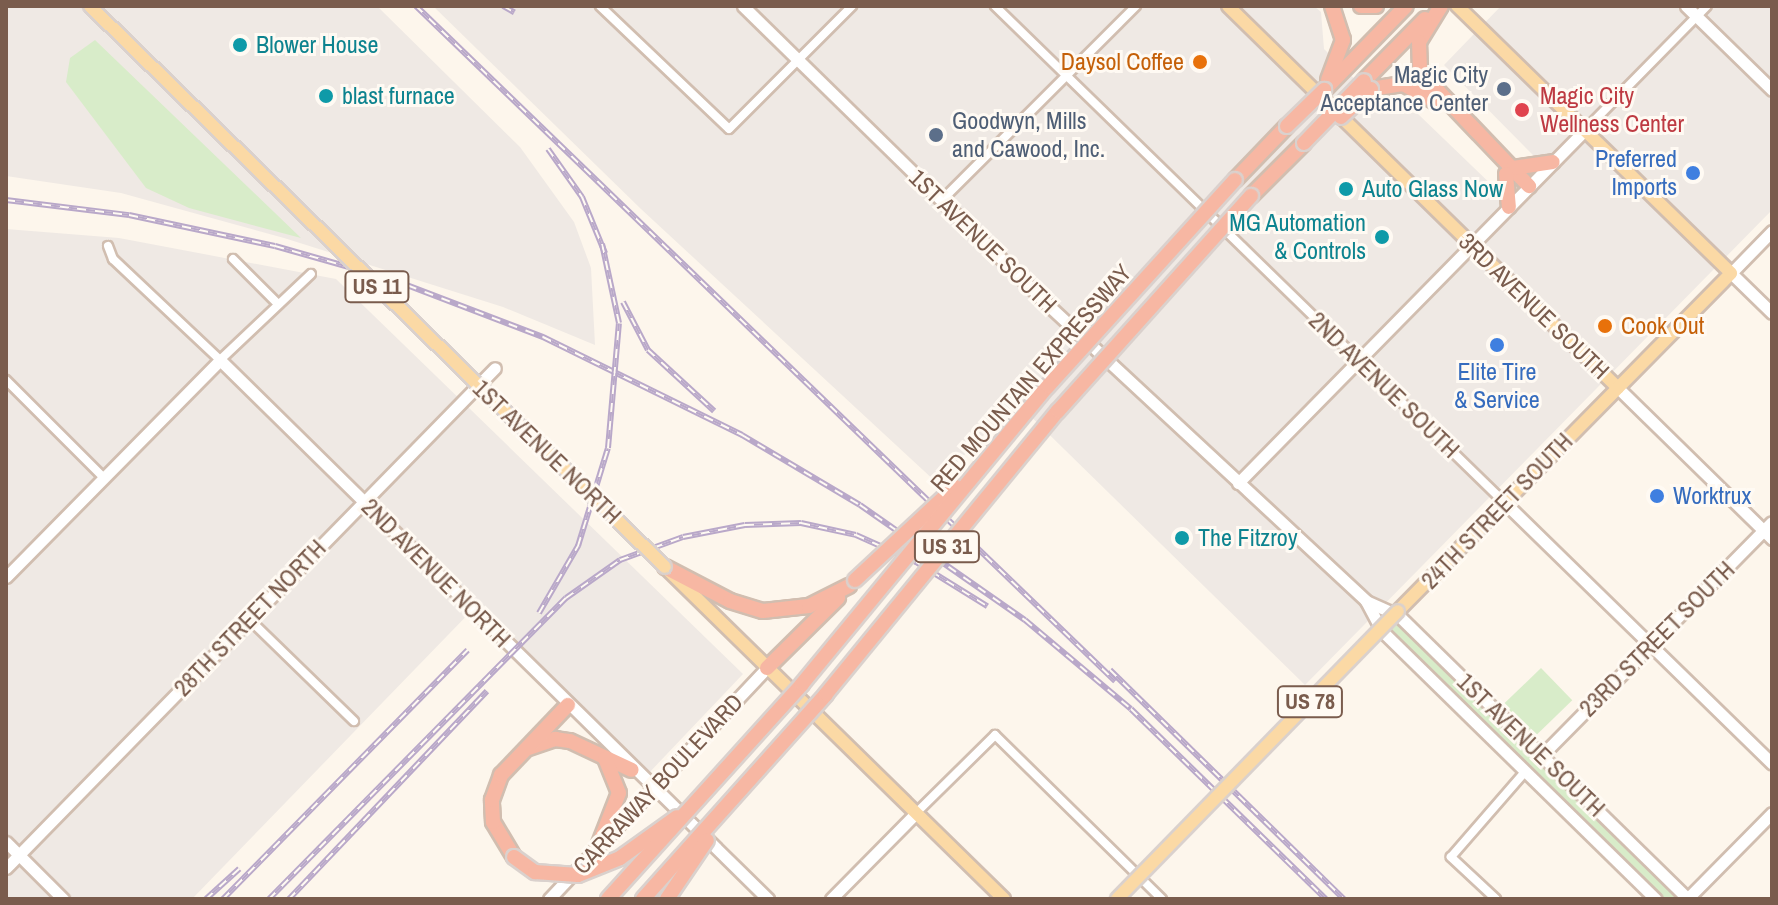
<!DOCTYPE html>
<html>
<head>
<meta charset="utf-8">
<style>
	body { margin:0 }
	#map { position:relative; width:1778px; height:905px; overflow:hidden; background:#fdf6ec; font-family:"Archivo Narrow",sans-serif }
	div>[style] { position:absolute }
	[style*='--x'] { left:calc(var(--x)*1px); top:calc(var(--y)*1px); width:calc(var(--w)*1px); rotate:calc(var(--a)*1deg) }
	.industrial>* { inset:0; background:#efe9e4 }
	.green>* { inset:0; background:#d8ecc9; transform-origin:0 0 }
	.roads { filter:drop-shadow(2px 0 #d1beb0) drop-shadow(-2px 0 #d1beb0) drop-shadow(0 2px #d1beb0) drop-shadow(0 -2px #d1beb0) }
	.street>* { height:8px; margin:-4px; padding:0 4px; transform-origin:4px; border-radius:4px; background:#fff }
	.secondary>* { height:11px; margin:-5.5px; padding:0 5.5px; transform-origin:5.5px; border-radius:5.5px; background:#fff }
	.primary>* { height:12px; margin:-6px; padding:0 6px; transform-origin:6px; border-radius:6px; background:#fbd9a5 }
	.highway>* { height:14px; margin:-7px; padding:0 7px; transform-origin:7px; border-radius:7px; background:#f7b7a3 }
	.rail>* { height:6px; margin-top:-3px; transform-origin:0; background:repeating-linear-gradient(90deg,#fffaf3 0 9px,#b9a8c9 0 18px); box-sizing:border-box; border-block:2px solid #b9a8c9 }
	.bridges { filter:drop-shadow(2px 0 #dad1cd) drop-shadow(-2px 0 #dad1cd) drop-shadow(0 2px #dad1cd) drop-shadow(0 -2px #dad1cd) }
	.primary-bridge>* { height:12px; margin:-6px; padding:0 6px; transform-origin:6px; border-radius:6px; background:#fbd9a5 }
	.highway-bridge>* { height:14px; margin:-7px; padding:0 7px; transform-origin:7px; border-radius:7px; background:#f7b7a3 }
	.dots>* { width:22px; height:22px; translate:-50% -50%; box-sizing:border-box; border:4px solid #fffaf3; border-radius:50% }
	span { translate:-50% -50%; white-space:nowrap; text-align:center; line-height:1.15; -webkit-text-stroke:6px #fffaf3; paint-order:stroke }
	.shield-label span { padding:2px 6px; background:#fffaf3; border:2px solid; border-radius:6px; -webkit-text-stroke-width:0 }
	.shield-label { font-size:22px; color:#7a5c4d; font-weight:700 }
	.culture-label { font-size:24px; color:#0d838f }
	.left { translate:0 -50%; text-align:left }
	.right { translate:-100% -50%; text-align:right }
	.food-label { font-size:24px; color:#c56008 }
	.service-label { font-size:24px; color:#4e5e75 }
	.health-label { font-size:24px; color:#be3a42 }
	.shop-label { font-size:24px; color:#366cbe }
	.street-label { font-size:24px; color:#7a5c4d }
	.frame { position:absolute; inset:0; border:8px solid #7a5c4d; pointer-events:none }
</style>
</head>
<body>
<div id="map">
	<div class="industrial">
		<i style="clip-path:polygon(6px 6px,377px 6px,520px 147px,574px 222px,591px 268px,595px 345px,503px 307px,284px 238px,121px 193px,6px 176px)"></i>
		<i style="clip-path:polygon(433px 6px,1314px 6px,1321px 12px,1324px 49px,1380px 104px,1418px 114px,1498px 191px,1533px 155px,1444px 65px,1501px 6px,1772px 6px,1772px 210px,1305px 685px,1016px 402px,937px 483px,641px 209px)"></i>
		<i style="clip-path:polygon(6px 229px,119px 238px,336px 279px,743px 674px,647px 775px,480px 602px,192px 899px,6px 899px)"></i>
	</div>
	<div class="green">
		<i style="clip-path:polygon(95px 40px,301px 238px,189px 208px,146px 188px,66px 82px,70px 58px)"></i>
		<i style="clip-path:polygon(1376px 611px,1395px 619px,1680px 899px,1662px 899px,1386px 629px)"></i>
		<i style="left:1541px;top:668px;width:45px;height:52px;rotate:46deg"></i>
	</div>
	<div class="roads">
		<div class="street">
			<i style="--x:600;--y:6;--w:178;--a:43.6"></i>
			<i style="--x:729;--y:129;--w:174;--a:-45"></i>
			<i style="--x:995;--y:6;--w:712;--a:44.26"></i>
			<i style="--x:1584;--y:131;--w:175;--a:-45.5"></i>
			<i style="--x:942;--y:200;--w:274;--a:-45"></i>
			<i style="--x:108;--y:246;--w:14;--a:69"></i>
			<i style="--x:113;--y:259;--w:147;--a:43.3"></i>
			<i style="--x:220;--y:360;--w:125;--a:-43.4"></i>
			<i style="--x:233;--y:259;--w:61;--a:45"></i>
			<i style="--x:6;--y:380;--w:139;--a:45"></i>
			<i style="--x:250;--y:620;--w:145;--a:44.2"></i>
			<i style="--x:916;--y:813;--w:111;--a:-44.6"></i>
			<i style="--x:995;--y:735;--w:234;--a:44.5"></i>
			<i style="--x:1496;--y:899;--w:62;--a:-137"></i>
			<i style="--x:1451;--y:857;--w:113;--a:-49"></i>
		</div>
		<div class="secondary">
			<i style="--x:743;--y:6;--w:427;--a:44.4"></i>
			<i style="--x:1048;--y:305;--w:434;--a:42.9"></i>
			<i style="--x:1366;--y:601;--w:34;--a:62"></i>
			<i style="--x:1382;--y:631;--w:383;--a:44.4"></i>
			<i style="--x:1686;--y:6;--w:120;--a:44.3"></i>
			<i style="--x:1772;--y:231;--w:59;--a:134.3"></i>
			<i style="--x:1731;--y:273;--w:57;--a:44.3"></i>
			<i style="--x:1618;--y:388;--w:216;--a:44.4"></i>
			<i style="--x:1238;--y:483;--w:494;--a:-45.5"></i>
			<i style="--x:1505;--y:503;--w:373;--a:44.3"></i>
			<i style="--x:6;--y:577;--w:305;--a:-45.4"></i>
			<i style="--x:220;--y:360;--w:769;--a:44.53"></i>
			<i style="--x:1366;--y:601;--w:35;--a:24"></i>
			<i style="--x:1398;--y:615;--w:406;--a:44.4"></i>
			<i style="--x:1542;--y:755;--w:327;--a:-45.4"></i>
			<i style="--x:6;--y:842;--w:81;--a:45"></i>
			<i style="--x:6;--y:868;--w:699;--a:-45.64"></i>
			<i style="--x:549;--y:899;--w:318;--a:-46.7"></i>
			<i style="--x:831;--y:899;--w:121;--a:-45.3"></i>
			<i style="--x:1687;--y:899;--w:121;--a:-45.3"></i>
		</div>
		<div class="primary">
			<i style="--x:1228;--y:6;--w:546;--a:44.41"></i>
			<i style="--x:669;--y:571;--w:469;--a:44.4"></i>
			<i style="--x:1398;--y:611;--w:474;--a:-45.4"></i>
			<i style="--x:1731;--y:273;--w:383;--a:-135.7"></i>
		</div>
		<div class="highway">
			<i style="--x:1361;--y:6;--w:15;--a:0"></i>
			<i style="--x:1441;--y:6;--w:42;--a:121.4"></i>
			<i style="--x:1419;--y:42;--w:30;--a:88"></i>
			<i style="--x:1420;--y:72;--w:158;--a:46.3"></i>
			<i style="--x:1328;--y:80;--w:43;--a:-69.4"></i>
			<i style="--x:1343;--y:40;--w:36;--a:-108"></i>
			<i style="--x:1364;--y:81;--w:87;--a:-45.5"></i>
			<i style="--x:1371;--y:89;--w:32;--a:-9"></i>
			<i style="--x:1403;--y:84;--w:39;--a:29"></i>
			<i style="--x:1324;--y:90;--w:117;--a:-45.7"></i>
			<i style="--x:1513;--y:168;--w:40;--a:-8.5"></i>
			<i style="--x:1506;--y:174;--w:33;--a:85"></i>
			<i style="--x:1235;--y:180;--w:75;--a:-46.1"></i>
			<i style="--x:1251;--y:196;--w:75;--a:-45"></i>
			<i style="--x:665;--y:567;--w:73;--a:27.6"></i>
			<i style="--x:730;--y:601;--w:34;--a:17"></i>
			<i style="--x:763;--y:611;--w:46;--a:-6.2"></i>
			<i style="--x:809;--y:606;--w:45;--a:-26.6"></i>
			<i style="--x:767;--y:668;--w:100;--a:-44.6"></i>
			<i style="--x:529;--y:748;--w:28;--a:-19"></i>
			<i style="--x:555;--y:739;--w:15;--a:8"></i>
			<i style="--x:570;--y:741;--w:68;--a:25.1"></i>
			<i style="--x:597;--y:849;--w:60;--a:-68.6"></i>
			<i style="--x:619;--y:793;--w:37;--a:-112"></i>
			<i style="--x:514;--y:857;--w:41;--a:-121"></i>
			<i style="--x:493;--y:822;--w:22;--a:-93"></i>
			<i style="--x:492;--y:800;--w:27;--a:-70"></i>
			<i style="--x:501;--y:775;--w:97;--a:-46.3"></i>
		</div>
	</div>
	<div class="rail">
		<i style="--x:416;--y:6;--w:972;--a:44"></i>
		<i style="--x:503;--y:6;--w:13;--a:29"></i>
		<i style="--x:548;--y:149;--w:59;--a:54.7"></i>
		<i style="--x:582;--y:197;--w:61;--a:67.7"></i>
		<i style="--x:6;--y:200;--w:124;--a:7"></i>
		<i style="--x:129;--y:215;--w:149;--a:12"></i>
		<i style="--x:275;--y:246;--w:121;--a:15.9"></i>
		<i style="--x:391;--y:279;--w:163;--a:20.9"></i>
		<i style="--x:543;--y:337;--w:222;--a:26.2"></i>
		<i style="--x:742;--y:435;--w:137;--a:30.7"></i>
		<i style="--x:860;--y:505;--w:201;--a:34.9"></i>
		<i style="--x:1025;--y:620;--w:138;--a:40"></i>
		<i style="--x:1131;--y:709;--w:272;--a:44.3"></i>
		<i style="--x:623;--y:302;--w:54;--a:62.5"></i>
		<i style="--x:648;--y:350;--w:90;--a:42.7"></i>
		<i style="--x:539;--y:613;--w:78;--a:-59.8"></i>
		<i style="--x:578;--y:546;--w:102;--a:-73"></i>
		<i style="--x:608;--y:448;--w:125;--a:-85"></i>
		<i style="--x:619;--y:323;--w:81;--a:-102.1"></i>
		<i style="--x:1110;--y:670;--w:327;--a:44.4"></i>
		<i style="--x:206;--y:899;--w:45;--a:-42.3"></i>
		<i style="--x:223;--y:899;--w:349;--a:-45.5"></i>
		<i style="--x:269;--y:899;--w:423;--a:-45.4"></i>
		<i style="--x:566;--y:598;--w:66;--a:-35.1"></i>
		<i style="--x:620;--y:560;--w:67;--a:-20.1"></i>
		<i style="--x:683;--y:537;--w:63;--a:-11"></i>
		<i style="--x:745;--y:525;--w:56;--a:-2"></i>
		<i style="--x:801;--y:523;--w:56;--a:12.3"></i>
		<i style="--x:856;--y:535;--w:66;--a:24.2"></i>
		<i style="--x:916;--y:562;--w:84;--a:31.8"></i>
		<i style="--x:289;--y:899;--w:287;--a:-46.4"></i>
	</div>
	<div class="bridges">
		<div class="primary-bridge">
			<i style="--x:90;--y:6;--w:803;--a:44.29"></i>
			<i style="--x:1117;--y:899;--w:402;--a:-45.7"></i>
		</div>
		<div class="highway-bridge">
			<i style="--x:1341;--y:117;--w:41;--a:-43"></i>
			<i style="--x:1287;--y:126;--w:52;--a:-44.2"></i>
			<i style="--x:1304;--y:143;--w:86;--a:-45.9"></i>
			<i style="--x:855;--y:580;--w:137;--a:-42.9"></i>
			<i style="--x:514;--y:857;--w:26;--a:36"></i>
			<i style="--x:535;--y:872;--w:43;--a:4"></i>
			<i style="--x:578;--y:875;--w:45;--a:-22"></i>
			<i style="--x:620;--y:858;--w:70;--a:-35.7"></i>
			<i style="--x:608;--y:899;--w:290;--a:-47.9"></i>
			<i style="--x:802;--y:684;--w:386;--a:-50.5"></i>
			<i style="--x:1048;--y:386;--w:278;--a:-47.8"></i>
			<i style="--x:643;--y:899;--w:275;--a:-48.2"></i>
			<i style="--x:826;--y:694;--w:366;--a:-50.7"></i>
			<i style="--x:1058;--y:411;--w:289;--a:-48.1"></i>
			<i style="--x:667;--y:899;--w:71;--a:-55.9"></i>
		</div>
	</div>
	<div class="dots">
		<i style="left:240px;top:45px;background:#0f9aa8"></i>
		<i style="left:1200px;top:62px;background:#e8710a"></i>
		<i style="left:1504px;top:89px;background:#5c6f8a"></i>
		<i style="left:326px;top:96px;background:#0f9aa8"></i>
		<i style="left:1522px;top:110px;background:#e0444e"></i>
		<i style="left:936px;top:135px;background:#5c6f8a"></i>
		<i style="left:1693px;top:173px;background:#3f7fe0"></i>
		<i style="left:1346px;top:189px;background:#0f9aa8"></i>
		<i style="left:1382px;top:237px;background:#0f9aa8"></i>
		<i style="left:1605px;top:326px;background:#e8710a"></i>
		<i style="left:1497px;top:345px;background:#3f7fe0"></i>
		<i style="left:1657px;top:496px;background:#3f7fe0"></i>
		<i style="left:1182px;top:538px;background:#0f9aa8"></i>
	</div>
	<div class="shield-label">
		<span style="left:377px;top:287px">US 11</span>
		<span style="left:947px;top:547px">US 31</span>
		<span style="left:1310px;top:702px">US 78</span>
	</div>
	<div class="culture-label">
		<span class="left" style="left:256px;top:45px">Blower House</span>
		<span class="left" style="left:342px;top:96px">blast furnace</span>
		<span class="left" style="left:1362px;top:189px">Auto Glass Now</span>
		<span class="right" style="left:1366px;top:237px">MG Automation<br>&amp; Controls</span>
		<span class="left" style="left:1198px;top:538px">The Fitzroy</span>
	</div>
	<div class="food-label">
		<span class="right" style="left:1184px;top:62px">Daysol Coffee</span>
		<span class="left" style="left:1621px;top:326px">Cook Out</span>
	</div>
	<div class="service-label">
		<span class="right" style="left:1488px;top:89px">Magic City<br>Acceptance Center</span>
		<span class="left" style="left:952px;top:135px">Goodwyn, Mills<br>and Cawood, Inc.</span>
	</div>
	<div class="health-label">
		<span class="left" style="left:1540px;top:110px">Magic City<br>Wellness Center</span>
	</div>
	<div class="shop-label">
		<span class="right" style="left:1677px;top:173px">Preferred<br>Imports</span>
		<span style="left:1497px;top:386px">Elite Tire<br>&amp; Service</span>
		<span class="left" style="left:1673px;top:496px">Worktrux</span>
	</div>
	<div class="street-label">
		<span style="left:983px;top:241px;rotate:44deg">1ST AVENUE SOUTH</span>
		<span style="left:1534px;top:306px;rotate:44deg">3RD AVENUE SOUTH</span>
		<span style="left:1031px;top:378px;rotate:-49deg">RED MOUNTAIN EXPRESSWAY</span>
		<span style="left:1384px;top:385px;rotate:44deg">2ND AVENUE SOUTH</span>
		<span style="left:547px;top:452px;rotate:44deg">1ST AVENUE NORTH</span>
		<span style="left:1497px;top:511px;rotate:-46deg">24TH STREET SOUTH</span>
		<span style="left:436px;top:573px;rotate:45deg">2ND AVENUE NORTH</span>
		<span style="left:250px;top:618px;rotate:-46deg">28TH STREET NORTH</span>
		<span style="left:1657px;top:639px;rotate:-45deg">23RD STREET SOUTH</span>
		<span style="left:1531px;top:745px;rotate:44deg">1ST AVENUE SOUTH</span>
		<span style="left:658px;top:784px;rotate:-47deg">CARRAWAY BOULEVARD</span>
	</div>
	<div class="frame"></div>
</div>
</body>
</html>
